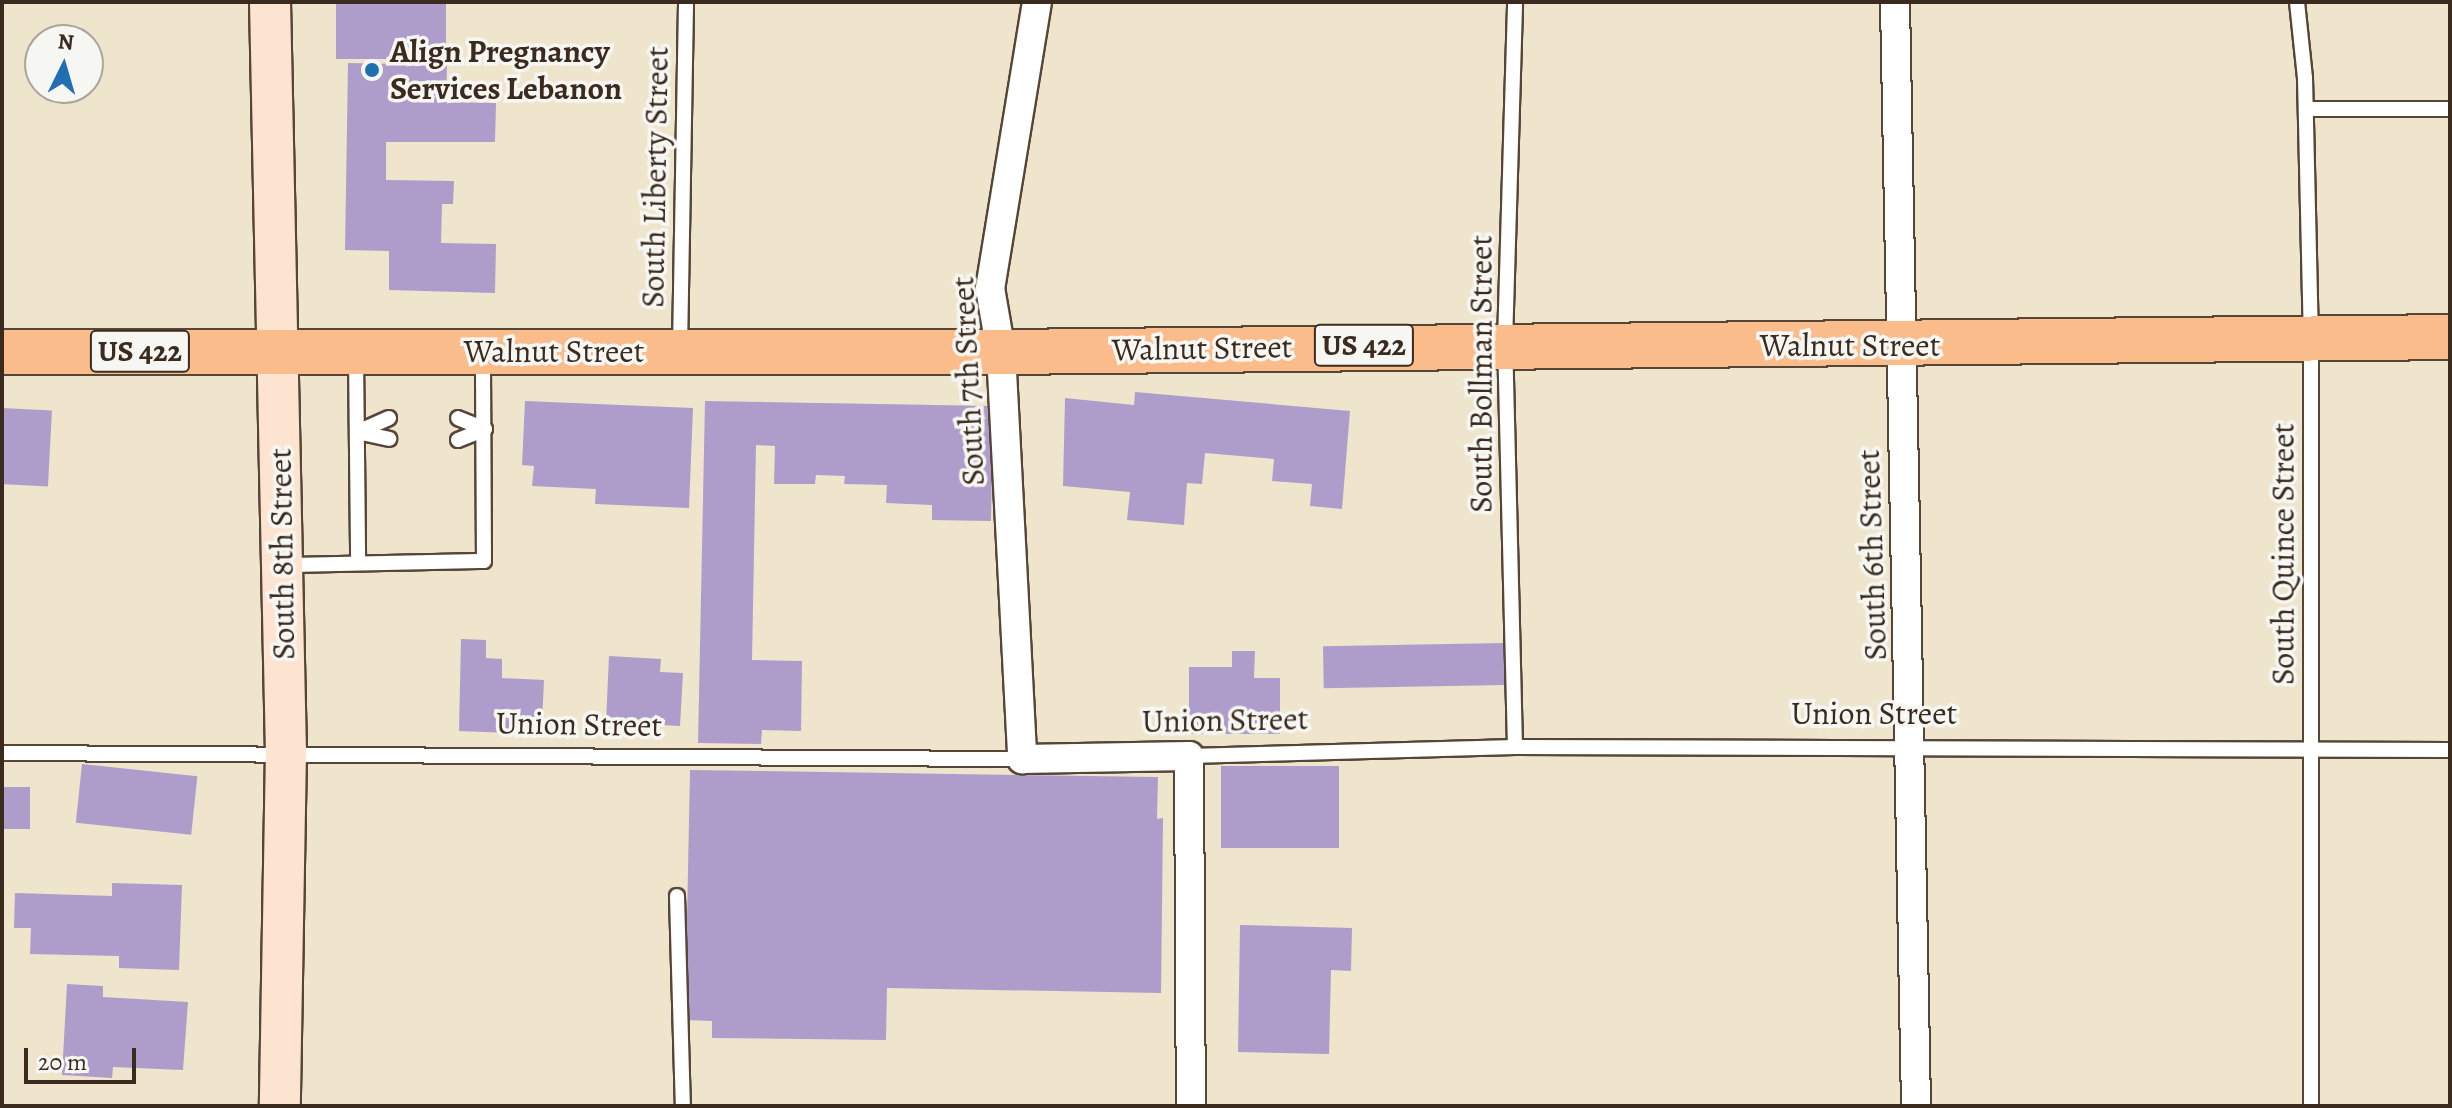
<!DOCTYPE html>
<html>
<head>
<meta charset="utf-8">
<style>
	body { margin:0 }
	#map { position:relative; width:2452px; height:1108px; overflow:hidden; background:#eee5cc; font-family:Alegreya,serif }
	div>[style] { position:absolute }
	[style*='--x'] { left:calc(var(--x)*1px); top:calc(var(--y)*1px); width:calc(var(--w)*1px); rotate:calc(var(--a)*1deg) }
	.building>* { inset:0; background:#ae9dca; transform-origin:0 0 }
	.roads { filter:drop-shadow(2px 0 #564638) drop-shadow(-2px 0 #564638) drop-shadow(0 2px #564638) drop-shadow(0 -2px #564638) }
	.lane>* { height:14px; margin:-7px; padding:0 7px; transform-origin:7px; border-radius:7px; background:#fff }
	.street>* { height:28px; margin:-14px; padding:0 14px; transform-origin:14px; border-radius:14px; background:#fff }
	.secondary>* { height:40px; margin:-20px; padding:0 20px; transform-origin:20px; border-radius:20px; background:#fde4d1 }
	.highway>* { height:44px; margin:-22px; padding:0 22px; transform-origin:22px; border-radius:22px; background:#fabc8b }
	.dots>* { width:22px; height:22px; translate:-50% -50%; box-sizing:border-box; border:4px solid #f6f6f2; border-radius:50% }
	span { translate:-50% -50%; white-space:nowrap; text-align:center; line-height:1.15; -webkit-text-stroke:7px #f6f6f2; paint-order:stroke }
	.shield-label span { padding:2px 6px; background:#f6f6f2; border:2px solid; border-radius:6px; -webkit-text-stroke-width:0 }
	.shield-label { font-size:30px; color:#3b2a1e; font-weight:700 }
	.poi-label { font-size:32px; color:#3b2a1e; font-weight:700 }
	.left { translate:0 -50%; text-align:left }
	.street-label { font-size:32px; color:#3b2a1e }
	.frame { position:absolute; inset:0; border:4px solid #3b2a1e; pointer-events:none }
	.north { position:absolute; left:24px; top:24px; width:80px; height:80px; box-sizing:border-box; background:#f6f6f2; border:2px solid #aba49d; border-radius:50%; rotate:5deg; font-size:22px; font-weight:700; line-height:32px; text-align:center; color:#3b2a1e }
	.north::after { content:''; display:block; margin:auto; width:28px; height:36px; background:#1f6fb2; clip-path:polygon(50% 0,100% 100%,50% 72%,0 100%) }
	.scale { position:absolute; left:24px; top:1048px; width:112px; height:36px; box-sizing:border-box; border:4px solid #3b2a1e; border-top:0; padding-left:10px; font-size:24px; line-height:28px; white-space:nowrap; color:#3b2a1e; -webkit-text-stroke:6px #f6f6f2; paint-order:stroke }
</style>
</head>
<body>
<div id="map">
	<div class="building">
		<i style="left:336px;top:2px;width:110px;height:57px"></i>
		<i style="clip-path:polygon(348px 63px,447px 65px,446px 102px,496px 103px,495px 142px,386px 142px,386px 180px,454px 181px,453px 204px,442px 204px,441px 243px,496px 244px,495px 293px,389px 290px,389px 251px,345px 250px)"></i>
		<i style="clip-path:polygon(1135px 392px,1350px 411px,1342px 509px,1310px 506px,1312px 484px,1272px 481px,1274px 459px,1205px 453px,1202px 484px,1187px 483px,1184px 525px,1127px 520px,1130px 492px,1063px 486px,1065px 398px,1134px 405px)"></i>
		<i style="clip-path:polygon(525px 401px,693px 408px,689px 508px,595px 504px,596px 489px,532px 486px,534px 466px,522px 465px)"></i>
		<i style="clip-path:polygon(705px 401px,993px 406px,991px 521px,932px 520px,932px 505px,886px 503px,887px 485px,844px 484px,845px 476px,816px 475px,815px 484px,774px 484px,775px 446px,756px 445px,752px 660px,802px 661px,801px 731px,762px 730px,761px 744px,698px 743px)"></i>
		<i style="left:2px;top:408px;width:50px;height:76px;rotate:3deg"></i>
		<i style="clip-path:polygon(461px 639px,486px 640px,486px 658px,502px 659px,502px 678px,544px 680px,542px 723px,513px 722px,513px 733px,459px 731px)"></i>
		<i style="left:1504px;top:643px;width:42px;height:181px;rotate:89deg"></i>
		<i style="clip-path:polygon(1232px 651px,1255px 651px,1254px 678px,1280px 678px,1280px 734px,1189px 734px,1189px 667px,1232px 667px)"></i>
		<i style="clip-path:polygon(609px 656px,661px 659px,660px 672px,683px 673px,680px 726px,606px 722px)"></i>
		<i style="left:82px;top:764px;width:116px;height:59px;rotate:6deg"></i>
		<i style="left:1221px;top:766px;width:118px;height:82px"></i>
		<i style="clip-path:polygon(690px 770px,1158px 777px,1157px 819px,1163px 818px,1161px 993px,887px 988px,886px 1040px,712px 1038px,712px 1021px,685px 1020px)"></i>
		<i style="left:2px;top:787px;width:28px;height:42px"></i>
		<i style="clip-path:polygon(112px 883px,182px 885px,179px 970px,119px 968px,119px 956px,30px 954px,31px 928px,14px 928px,15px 893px,112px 896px)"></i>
		<i style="clip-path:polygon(1240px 925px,1352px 928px,1351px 971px,1331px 970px,1329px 1054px,1238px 1052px)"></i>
		<i style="clip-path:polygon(67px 984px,103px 986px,103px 997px,188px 1002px,183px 1070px,113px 1067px,112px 1078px,62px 1075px)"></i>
	</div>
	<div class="roads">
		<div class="lane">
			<i style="--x:2297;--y:2;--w:76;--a:84"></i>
			<i style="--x:2305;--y:78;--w:258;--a:88.7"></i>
			<i style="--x:2311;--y:336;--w:770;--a:90"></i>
			<i style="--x:2306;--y:109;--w:144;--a:0"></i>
			<i style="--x:680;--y:348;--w:346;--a:-89"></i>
			<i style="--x:356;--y:356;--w:207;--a:89.4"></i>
			<i style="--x:389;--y:418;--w:35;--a:156"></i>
			<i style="--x:357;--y:432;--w:33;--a:12"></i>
			<i style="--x:458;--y:440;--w:29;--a:-22"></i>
			<i style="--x:485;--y:429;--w:29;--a:-158"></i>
			<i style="--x:286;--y:565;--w:198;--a:-1.2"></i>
			<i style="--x:484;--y:561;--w:206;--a:-90.3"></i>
			<i style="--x:1515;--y:747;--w:404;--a:-91.4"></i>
			<i style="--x:1505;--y:343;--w:341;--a:-88.3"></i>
			<i style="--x:2;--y:753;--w:1020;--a:0.34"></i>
			<i style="--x:1189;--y:756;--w:326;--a:-1.6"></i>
			<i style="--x:1515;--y:747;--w:935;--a:0.18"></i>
			<i style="--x:677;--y:896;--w:210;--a:88.4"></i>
		</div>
		<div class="street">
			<i style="--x:1037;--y:2;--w:290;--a:99.3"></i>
			<i style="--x:990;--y:288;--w:65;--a:80.2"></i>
			<i style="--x:1001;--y:352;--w:408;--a:87"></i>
			<i style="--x:1022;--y:759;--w:167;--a:-1"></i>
			<i style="--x:1189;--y:756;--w:350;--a:89.7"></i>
			<i style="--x:1895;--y:2;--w:1104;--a:88.91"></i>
		</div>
		<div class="secondary">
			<i style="--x:270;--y:2;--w:749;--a:88.78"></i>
			<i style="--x:286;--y:751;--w:355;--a:91"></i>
		</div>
		<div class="highway">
			<i style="--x:2;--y:352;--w:999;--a:0"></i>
			<i style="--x:1001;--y:352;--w:1449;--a:-0.59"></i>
		</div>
	</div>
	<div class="dots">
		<i style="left:372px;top:70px;background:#1f6fb2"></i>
	</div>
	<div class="shield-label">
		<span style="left:1364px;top:345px">US 422</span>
		<span style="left:140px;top:351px">US 422</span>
	</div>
	<div class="poi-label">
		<span class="left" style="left:390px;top:70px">Align Pregnancy<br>Services Lebanon</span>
	</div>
	<div class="street-label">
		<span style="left:655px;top:177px;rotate:-89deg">South Liberty Street</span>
		<span style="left:1850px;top:345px">Walnut Street</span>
		<span style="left:1202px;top:348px;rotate:-1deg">Walnut Street</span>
		<span style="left:554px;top:351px">Walnut Street</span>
		<span style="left:1481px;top:374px;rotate:-90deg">South Bollman Street</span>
		<span style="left:968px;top:381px;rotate:-93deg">South 7th Street</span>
		<span style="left:282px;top:554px;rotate:-91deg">South 8th Street</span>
		<span style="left:2283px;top:554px;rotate:-90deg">South Quince Street</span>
		<span style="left:1872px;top:555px;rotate:-92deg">South 6th Street</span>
		<span style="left:1874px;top:713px">Union Street</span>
		<span style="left:1225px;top:720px;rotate:-1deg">Union Street</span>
		<span style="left:579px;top:724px;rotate:1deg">Union Street</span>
	</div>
	<div class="frame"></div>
	<div class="north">N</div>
	<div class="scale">20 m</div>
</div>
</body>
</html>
